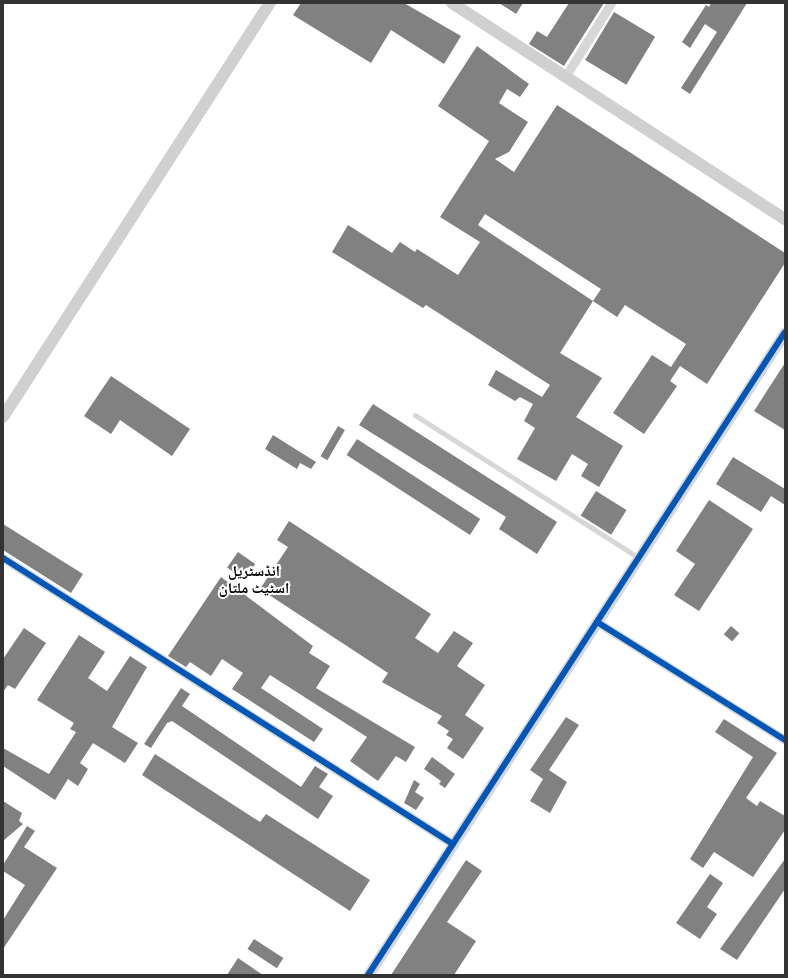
<!DOCTYPE html>
<html>
<head>
<meta charset="utf-8">
<style>
	body { margin:0 }
	#map { position:relative; width:788px; height:978px; overflow:hidden; background:#fff; font-family:Poppins,"Noto Naskh Arabic",sans-serif }
	div>[style] { position:absolute }
	[style*='--x'] { left:calc(var(--x)*1px); top:calc(var(--y)*1px); width:calc(var(--w)*1px); rotate:calc(var(--a)*1deg) }
	.building>* { inset:0; background:#818181; transform-origin:0 0 }
	.service>* { height:4.5px; margin:-2.25px; padding:0 2.25px; transform-origin:2.25px; border-radius:2.25px; background:#d7d7d7 }
	.minor>* { height:9px; margin:-4.5px; padding:0 4.5px; transform-origin:4.5px; border-radius:4.5px; background:#d7d7d7 }
	.tertiary>* { height:11px; margin:-5.5px; padding:0 5.5px; transform-origin:5.5px; border-radius:5.5px; background:#d7d7d7 }
	.secondary>* { height:12px; margin:-6px; padding:0 6px; transform-origin:6px; border-radius:6px; background:#d0d0d0 }
	.cycleway>* { height:6px; margin:-3px; padding:0 3px; transform-origin:3px; border-radius:3px; background:#0057b8 }
	span { translate:-50% -50%; white-space:nowrap; text-align:center; line-height:1.15; -webkit-text-stroke:4px #fff; paint-order:stroke }
	.district-label { font-size:15px; color:#000; font-weight:700 }
	.frame { position:absolute; inset:0; border:4px solid #333; pointer-events:none }
</style>
</head>
<body>
<div id="map">
	<div class="building">
		<i style="clip-path:polygon(301px 3px,404px 3px,461px 36px,444px 64px,391px 30px,371px 63px,293px 15px)"></i>
		<i style="clip-path:polygon(499px 3px,523px 3px,516px 14px)"></i>
		<i style="clip-path:polygon(569px 3px,604px 3px,564px 66px,529px 44px,537px 31px,547px 37px)"></i>
		<i style="clip-path:polygon(711px 3px,747px 3px,690px 94px,681px 88px,717px 32px,705px 24px,690px 48px,682px 42px,706px 5px,709px 7px)"></i>
		<i style="left:614px;top:12px;width:48px;height:56px;rotate:31deg"></i>
		<i style="clip-path:polygon(evenodd,477px 46px,529px 84px,520px 97px,507px 89px,499px 103px,528px 122px,509px 152px,495px 159px,514px 172px,557px 105px,785px 253px,785px 263px,707px 384px,680px 366px,670px 381px,677px 386px,644px 434px,613px 413px,652px 355px,671px 367px,686px 344px,625px 305px,617px 317px,593px 301px,560px 353px,602px 378px,576px 417px,623px 446px,599px 487px,581px 476px,588px 464px,572px 454px,556px 481px,517px 459px,535px 428px,524px 421px,533px 404px,520px 397px,515px 401px,488px 385px,496px 370px,542px 397px,550px 385px,426px 305px,423px 308px,332px 252px,348px 225px,392px 253px,400px 242px,415px 252px,417px 249px,458px 275px,480px 242px,440px 217px,489px 141px,438px 106px,477px 46px,485px 214px,601px 289px,593px 301px,478px 225px,485px 214px)"></i>
		<i style="clip-path:polygon(785px 363px,785px 430px,754px 411px)"></i>
		<i style="clip-path:polygon(111px 376px,190px 429px,172px 456px,120px 420px,111px 434px,84px 416px)"></i>
		<i style="clip-path:polygon(373px 404px,557px 522px,537px 554px,499px 529px,506px 517px,359px 425px)"></i>
		<i style="left:338px;top:426px;width:8px;height:35px;rotate:30deg"></i>
		<i style="clip-path:polygon(273px 435px,316px 462px,311px 469px,300px 463px,297px 469px,265px 449px)"></i>
		<i style="left:357px;top:439px;width:147px;height:19px;rotate:33deg"></i>
		<i style="clip-path:polygon(733px 457px,785px 489px,785px 505px,771px 496px,761px 512px,716px 484px)"></i>
		<i style="left:596px;top:491px;width:36px;height:29px;rotate:32deg"></i>
		<i style="clip-path:polygon(709px 500px,753px 529px,699px 611px,674px 595px,695px 564px,676px 551px)"></i>
		<i style="clip-path:polygon(289px 521px,431px 614px,415px 638px,438px 653px,454px 631px,473px 643px,457px 666px,485px 685px,465px 715px,484px 728px,463px 759px,447px 748px,453px 739px,446px 735px,449px 731px,437px 723px,442px 716px,382px 682px,388px 673px,260px 589px,288px 547px,277px 540px)"></i>
		<i style="clip-path:polygon(3px 524px,83px 574px,71px 593px,3px 550px)"></i>
		<i style="left:238px;top:552px;width:21px;height:19px;rotate:35deg"></i>
		<i style="clip-path:polygon(221px 577px,313px 646px,309px 653px,330px 666px,316px 688px,415px 747px,406px 762px,396px 756px,378px 781px,350px 761px,367px 737px,270px 675px,261px 688px,323px 729px,314px 742px,232px 689px,243px 673px,222px 659px,211px 676px,190px 662px,186px 667px,168px 656px)"></i>
		<i style="left:731px;top:626px;width:11px;height:11px;rotate:41deg"></i>
		<i style="clip-path:polygon(24px 628px,46px 643px,15px 689px,8px 685px,3px 692px,3px 659px)"></i>
		<i style="clip-path:polygon(79px 635px,105px 652px,88px 678px,107px 691px,130px 656px,147px 667px,112px 727px,138px 743px,125px 763px,93px 743px,80px 763px,88px 769px,78px 786px,68px 779px,55px 800px,3px 766px,3px 748px,49px 774px,76px 732px,70px 729px,74px 723px,37px 700px)"></i>
		<i style="clip-path:polygon(181px 688px,190px 694px,182px 706px,301px 787px,315px 766px,328px 774px,319px 787px,333px 796px,318px 819px,172px 721px,167px 723px,151px 748px,144px 744px)"></i>
		<i style="clip-path:polygon(566px 717px,579px 725px,549px 770px,567px 782px,550px 813px,530px 801px,543px 779px,530px 770px)"></i>
		<i style="clip-path:polygon(724px 719px,777px 753px,746px 798px,757px 806px,760px 801px,785px 816px,785px 830px,753px 877px,714px 852px,703px 868px,690px 859px,753px 757px,715px 732px)"></i>
		<i style="clip-path:polygon(155px 754px,260px 822px,266px 814px,370px 880px,350px 911px,142px 775px)"></i>
		<i style="clip-path:polygon(432px 757px,455px 774px,445px 788px,439px 784px,441px 781px,424px 769px)"></i>
		<i style="clip-path:polygon(414px 780px,420px 784px,415px 792px,424px 798px,416px 810px,404px 803px)"></i>
		<i style="clip-path:polygon(3px 801px,22px 813px,19px 821px,23px 824px,3px 841px)"></i>
		<i style="clip-path:polygon(27px 826px,35px 831px,24px 847px,57px 868px,3px 949px,3px 920px,25px 885px,3px 871px,3px 865px)"></i>
		<i style="clip-path:polygon(785px 859px,785px 889px,737px 960px,720px 949px)"></i>
		<i style="clip-path:polygon(466px 860px,482px 871px,447px 922px,476px 941px,454px 975px,391px 975px)"></i>
		<i style="clip-path:polygon(710px 874px,723px 883px,707px 907px,717px 914px,700px 939px,676px 923px)"></i>
		<i style="left:254px;top:939px;width:35px;height:12px;rotate:33deg"></i>
		<i style="clip-path:polygon(238px 958px,263px 975px,227px 975px)"></i>
	</div>
	<div class="service">
		<i style="--x:415;--y:415;--w:264;--a:32.5"></i>
	</div>
	<div class="minor">
		<i style="--x:565;--y:77;--w:87;--a:-58.1"></i>
		<i style="--x:3;--y:558;--w:533;--a:32.44"></i>
		<i style="--x:597;--y:622;--w:222;--a:32.1"></i>
	</div>
	<div class="tertiary">
		<i style="--x:368;--y:975;--w:766;--a:-57.04"></i>
	</div>
	<div class="secondary">
		<i style="--x:452;--y:3;--w:397;--a:33"></i>
		<i style="--x:3;--y:417;--w:493;--a:-57.2"></i>
	</div>
	<div class="cycleway">
		<i style="--x:3;--y:558;--w:533;--a:32.44"></i>
		<i style="--x:597;--y:622;--w:222;--a:32.1"></i>
		<i style="--x:368;--y:975;--w:766;--a:-57.04"></i>
	</div>
	<div class="district-label">
		<span style="left:254px;top:579px">انڈسٹریل<br>اسٹیٹ ملتان</span>
	</div>
	<div class="frame"></div>
</div>
</body>
</html>
